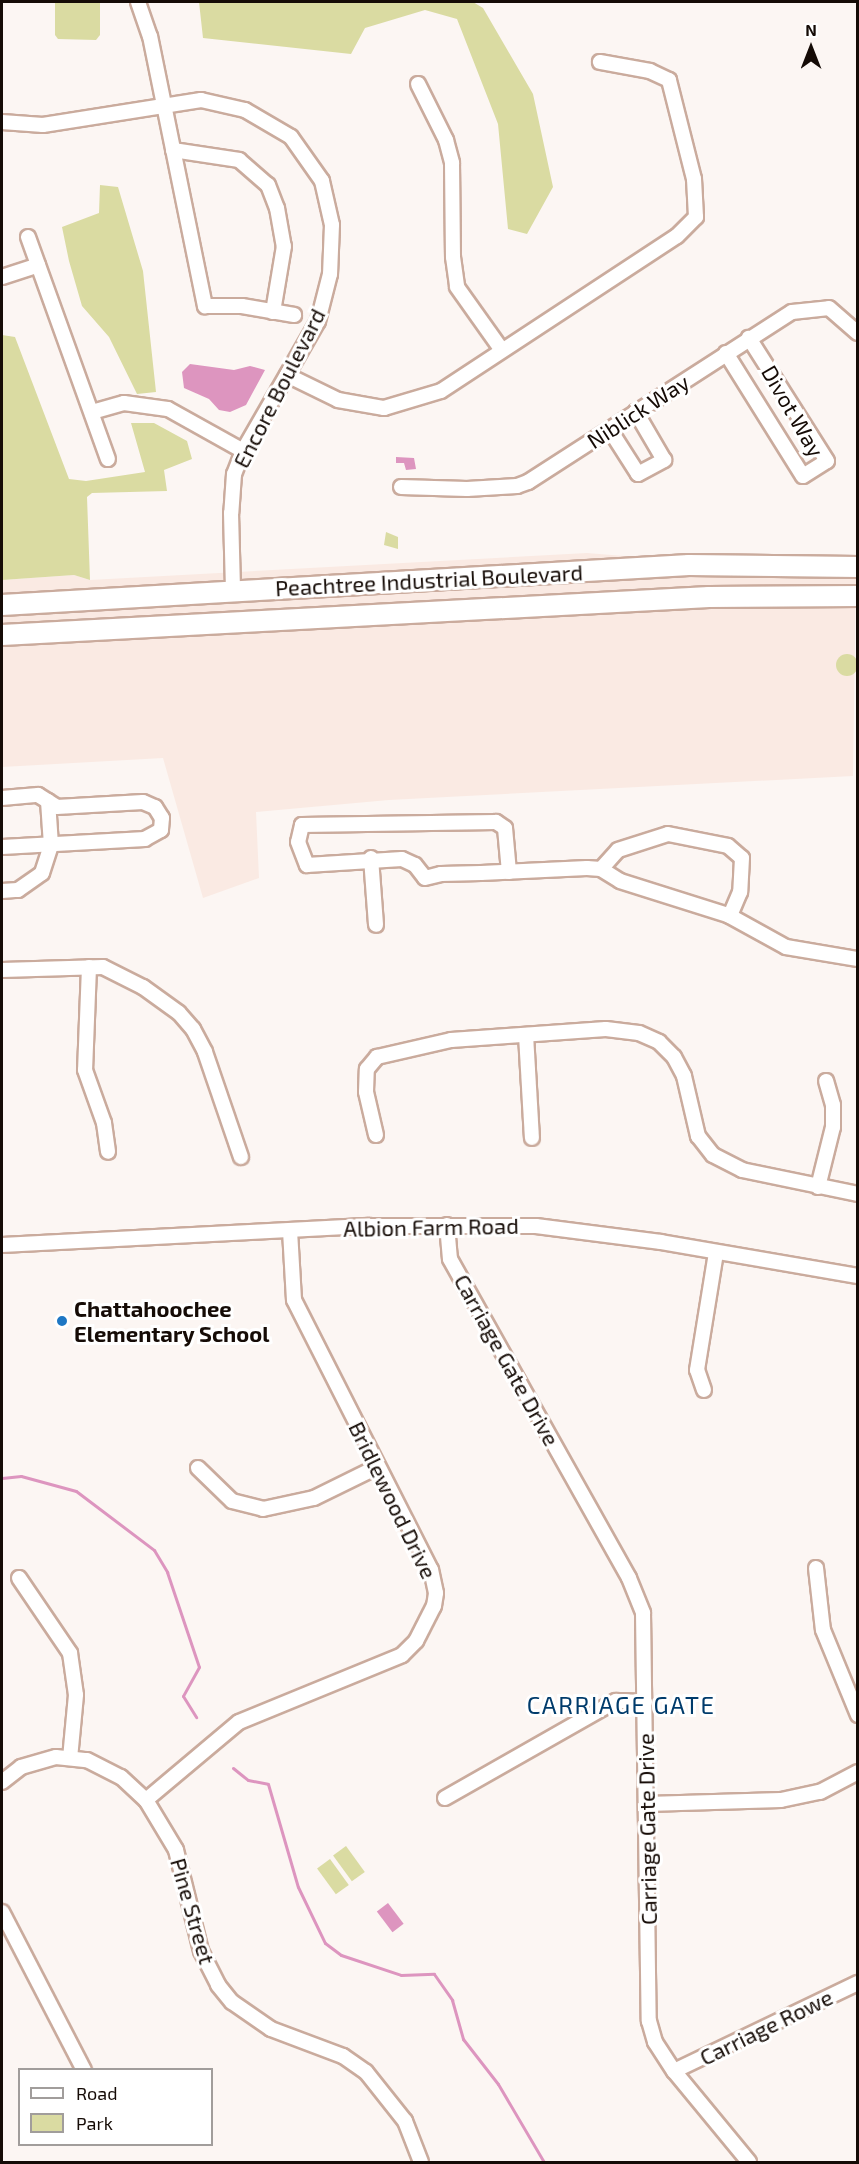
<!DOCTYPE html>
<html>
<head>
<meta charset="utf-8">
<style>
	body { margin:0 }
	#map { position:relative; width:859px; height:2164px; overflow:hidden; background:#fcf6f3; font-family:"Exo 2",sans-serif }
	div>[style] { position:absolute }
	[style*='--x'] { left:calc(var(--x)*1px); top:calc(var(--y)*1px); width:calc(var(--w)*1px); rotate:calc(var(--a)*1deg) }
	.built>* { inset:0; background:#faeae3 }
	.green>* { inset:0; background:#dadba2; transform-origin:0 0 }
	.round { border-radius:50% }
	.water>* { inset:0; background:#dd95bf; transform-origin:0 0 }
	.stream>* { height:3px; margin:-1.5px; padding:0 1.5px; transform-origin:1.5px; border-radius:1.5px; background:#dd95bf }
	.roads { filter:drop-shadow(2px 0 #caab9d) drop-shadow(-2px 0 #caab9d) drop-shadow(0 2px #caab9d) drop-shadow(0 -2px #caab9d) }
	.minor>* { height:14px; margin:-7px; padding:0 7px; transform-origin:7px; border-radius:7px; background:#fff }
	.highway>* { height:20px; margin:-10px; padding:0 10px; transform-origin:10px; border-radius:10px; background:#fff }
	.dots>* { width:16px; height:16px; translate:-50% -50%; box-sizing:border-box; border:3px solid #fff; border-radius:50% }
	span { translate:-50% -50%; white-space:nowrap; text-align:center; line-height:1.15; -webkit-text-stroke:6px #fff; paint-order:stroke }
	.street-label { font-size:22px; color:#150b06 }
	.poi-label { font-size:22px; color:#150b06; font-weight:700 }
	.left { translate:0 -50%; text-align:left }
	.neighbourhood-label { font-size:24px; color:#003b6b; letter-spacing:1.5px }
	.frame { position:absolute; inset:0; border:3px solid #150b06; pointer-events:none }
	.legend { position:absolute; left:18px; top:2068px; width:195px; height:78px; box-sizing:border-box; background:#fff; border:2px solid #a19d9b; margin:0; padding:8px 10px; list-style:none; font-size:18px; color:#150b06 }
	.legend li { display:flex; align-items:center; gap:12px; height:30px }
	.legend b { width:30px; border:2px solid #a19d9b }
	.north { position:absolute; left:781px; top:18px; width:60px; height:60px; -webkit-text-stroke:4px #fff; paint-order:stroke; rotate:0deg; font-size:16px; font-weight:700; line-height:24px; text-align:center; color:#150b06 }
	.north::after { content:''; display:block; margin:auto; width:21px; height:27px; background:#150b06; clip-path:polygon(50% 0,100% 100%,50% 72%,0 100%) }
</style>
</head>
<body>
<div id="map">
	<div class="built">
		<i style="clip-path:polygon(587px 553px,856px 575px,853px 776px,389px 800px,256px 812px,259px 878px,203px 898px,163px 758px,2px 767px,2px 580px,74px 575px,90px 580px)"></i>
	</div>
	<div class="green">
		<i style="clip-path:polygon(55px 2px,100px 2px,100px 35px,96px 40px,58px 39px,55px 35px)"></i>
		<i style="clip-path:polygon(199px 2px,473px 2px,483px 8px,533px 94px,553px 187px,527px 234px,508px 229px,498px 124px,457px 19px,425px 10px,365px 28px,351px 54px,203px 38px)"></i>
		<i style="clip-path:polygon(100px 185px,118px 187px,143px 271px,156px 392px,137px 394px,109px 337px,82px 306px,69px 261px,62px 227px,99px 213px)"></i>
		<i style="clip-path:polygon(2px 335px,15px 337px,69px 479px,86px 481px,145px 472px,131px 423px,154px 423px,187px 441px,192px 459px,164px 470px,167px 491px,92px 493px,87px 497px,90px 580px,74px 575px,2px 580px)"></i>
		<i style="clip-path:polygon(386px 532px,398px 537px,398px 549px,384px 545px)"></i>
		<i class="round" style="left:836px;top:654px;width:22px;height:22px"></i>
		<i style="left:346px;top:1846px;width:32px;height:16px;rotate:54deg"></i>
		<i style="left:330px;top:1859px;width:32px;height:16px;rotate:54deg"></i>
	</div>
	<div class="water">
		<i style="clip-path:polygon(190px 364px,234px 370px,250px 366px,265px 370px,246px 405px,230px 412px,219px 410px,209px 399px,184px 388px,182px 372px)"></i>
		<i style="clip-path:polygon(396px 457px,414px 458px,416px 469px,406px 470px,404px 463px,396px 463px)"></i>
		<i style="left:388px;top:1903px;width:26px;height:14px;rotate:53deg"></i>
	</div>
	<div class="stream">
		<i style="--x:2;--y:1478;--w:19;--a:-6"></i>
		<i style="--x:21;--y:1476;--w:57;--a:15.3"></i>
		<i style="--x:76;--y:1491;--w:98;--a:37.1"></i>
		<i style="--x:154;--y:1550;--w:26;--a:59"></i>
		<i style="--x:167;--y:1572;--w:100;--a:71.4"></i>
		<i style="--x:199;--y:1667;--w:33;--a:119"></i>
		<i style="--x:183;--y:1696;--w:25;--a:58"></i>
		<i style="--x:233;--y:1768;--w:19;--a:39"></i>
		<i style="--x:248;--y:1780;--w:20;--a:11"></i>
		<i style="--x:268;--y:1784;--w:107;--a:73.8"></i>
		<i style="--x:298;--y:1887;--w:62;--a:64.3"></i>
		<i style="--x:325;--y:1943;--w:20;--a:37"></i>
		<i style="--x:341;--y:1955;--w:63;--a:18.4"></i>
		<i style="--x:401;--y:1975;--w:33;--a:-2"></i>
		<i style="--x:434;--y:1974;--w:32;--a:55"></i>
		<i style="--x:452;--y:2000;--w:41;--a:74.2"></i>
		<i style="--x:463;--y:2039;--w:57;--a:52.1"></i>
		<i style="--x:498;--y:2084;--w:91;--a:59.5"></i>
	</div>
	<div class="roads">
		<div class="minor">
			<i style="--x:138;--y:2;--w:36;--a:71"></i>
			<i style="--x:150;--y:36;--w:276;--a:78.5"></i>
			<i style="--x:205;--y:306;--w:37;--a:0"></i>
			<i style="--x:242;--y:306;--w:53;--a:9.8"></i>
			<i style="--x:418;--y:84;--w:63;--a:63.4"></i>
			<i style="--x:446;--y:140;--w:24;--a:75"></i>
			<i style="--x:452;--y:163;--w:94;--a:89.4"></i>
			<i style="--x:453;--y:257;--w:30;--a:82"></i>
			<i style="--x:457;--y:287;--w:76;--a:54.6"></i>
			<i style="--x:2;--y:122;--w:41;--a:4.2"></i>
			<i style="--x:43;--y:125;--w:160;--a:-9"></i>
			<i style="--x:201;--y:100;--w:45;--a:12.8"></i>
			<i style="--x:245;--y:110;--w:53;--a:30.4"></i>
			<i style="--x:291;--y:137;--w:54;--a:54.8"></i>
			<i style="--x:322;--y:181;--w:45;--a:77.2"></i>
			<i style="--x:332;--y:225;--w:49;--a:92.3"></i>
			<i style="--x:330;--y:274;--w:49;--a:104.3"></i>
			<i style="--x:318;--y:321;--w:150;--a:120"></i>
			<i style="--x:243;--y:451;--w:25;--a:111"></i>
			<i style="--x:234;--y:474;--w:39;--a:94"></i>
			<i style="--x:231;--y:513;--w:79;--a:88.5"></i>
			<i style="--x:173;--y:150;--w:67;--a:8.6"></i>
			<i style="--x:239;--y:160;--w:38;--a:41"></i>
			<i style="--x:268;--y:185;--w:25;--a:69"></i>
			<i style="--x:277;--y:208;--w:39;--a:80"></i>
			<i style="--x:284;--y:246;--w:67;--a:99.5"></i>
			<i style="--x:28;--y:237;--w:236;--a:70.2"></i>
			<i style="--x:2;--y:277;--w:38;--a:-18"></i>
			<i style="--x:726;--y:353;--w:145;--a:58"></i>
			<i style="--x:803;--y:476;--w:28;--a:-32"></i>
			<i style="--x:827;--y:461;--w:146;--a:-122.4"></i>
			<i style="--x:287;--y:375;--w:57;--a:26.1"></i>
			<i style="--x:338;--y:400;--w:47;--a:9.9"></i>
			<i style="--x:384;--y:408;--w:59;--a:-16.6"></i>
			<i style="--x:441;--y:391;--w:282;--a:-33.3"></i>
			<i style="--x:677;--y:236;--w:27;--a:-45"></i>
			<i style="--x:696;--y:217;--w:38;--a:-93"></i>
			<i style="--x:694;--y:179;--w:102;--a:-104.2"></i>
			<i style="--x:669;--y:80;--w:21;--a:-155"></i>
			<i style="--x:650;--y:71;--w:51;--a:-169.8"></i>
			<i style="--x:92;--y:412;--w:33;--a:-16"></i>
			<i style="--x:124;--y:403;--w:44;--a:7.8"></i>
			<i style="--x:168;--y:409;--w:86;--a:29.2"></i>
			<i style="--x:610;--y:430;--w:52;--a:57.5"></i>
			<i style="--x:638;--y:474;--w:30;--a:-28"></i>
			<i style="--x:664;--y:460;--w:56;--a:-120.3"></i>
			<i style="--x:401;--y:487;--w:66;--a:1.7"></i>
			<i style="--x:467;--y:489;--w:50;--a:-3.4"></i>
			<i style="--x:517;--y:486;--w:12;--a:-20"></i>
			<i style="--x:528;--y:482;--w:314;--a:-32.8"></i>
			<i style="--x:792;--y:312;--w:37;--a:-6"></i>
			<i style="--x:829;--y:308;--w:38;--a:41"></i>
			<i style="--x:2;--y:798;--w:36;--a:-5"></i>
			<i style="--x:38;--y:795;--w:22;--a:32"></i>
			<i style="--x:57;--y:807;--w:86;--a:-3.3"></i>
			<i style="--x:143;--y:802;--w:13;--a:23"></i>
			<i style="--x:155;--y:807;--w:13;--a:58"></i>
			<i style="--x:162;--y:818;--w:12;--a:95"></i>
			<i style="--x:161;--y:830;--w:18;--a:151"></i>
			<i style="--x:145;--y:839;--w:143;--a:176.8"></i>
			<i style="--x:371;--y:858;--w:67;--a:85.7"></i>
			<i style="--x:601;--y:869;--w:25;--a:-48"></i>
			<i style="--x:618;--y:850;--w:52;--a:-17.7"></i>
			<i style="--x:668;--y:834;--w:61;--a:11.3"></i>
			<i style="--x:728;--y:846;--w:18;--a:41"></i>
			<i style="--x:742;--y:858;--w:34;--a:93"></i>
			<i style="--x:740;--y:892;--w:26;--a:113"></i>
			<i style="--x:509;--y:872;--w:44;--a:-95.2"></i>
			<i style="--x:505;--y:828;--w:11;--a:-146"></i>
			<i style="--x:496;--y:822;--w:194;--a:179.1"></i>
			<i style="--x:302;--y:825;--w:17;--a:103"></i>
			<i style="--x:298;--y:842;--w:25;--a:69"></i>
			<i style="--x:307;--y:865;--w:95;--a:-3.6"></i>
			<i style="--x:402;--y:859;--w:14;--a:25"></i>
			<i style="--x:415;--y:865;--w:16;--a:52"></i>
			<i style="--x:425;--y:878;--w:16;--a:-14"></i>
			<i style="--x:441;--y:874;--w:40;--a:-1.4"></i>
			<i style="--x:481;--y:873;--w:106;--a:-2.7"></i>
			<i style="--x:587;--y:868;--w:14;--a:4"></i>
			<i style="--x:601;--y:869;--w:22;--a:32"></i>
			<i style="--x:620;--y:881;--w:113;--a:17.5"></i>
			<i style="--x:728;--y:915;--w:66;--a:28.9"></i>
			<i style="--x:786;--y:947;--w:73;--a:9.5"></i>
			<i style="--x:2;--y:891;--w:16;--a:-4"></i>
			<i style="--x:18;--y:890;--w:29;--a:-35"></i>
			<i style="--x:42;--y:873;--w:29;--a:-72"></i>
			<i style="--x:51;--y:845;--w:44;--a:-93.9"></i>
			<i style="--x:89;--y:967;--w:103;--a:92.2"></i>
			<i style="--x:85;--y:1070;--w:56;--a:70.3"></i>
			<i style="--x:104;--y:1123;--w:29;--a:82"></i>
			<i style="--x:2;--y:970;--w:101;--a:-1.7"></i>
			<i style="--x:103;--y:967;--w:45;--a:26.6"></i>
			<i style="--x:143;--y:987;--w:44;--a:35.8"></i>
			<i style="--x:179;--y:1013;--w:21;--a:49"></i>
			<i style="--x:193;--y:1029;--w:26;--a:62"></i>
			<i style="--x:205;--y:1052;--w:111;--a:71.1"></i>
			<i style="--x:526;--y:1035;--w:103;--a:86.7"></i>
			<i style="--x:376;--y:1135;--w:44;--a:-103.1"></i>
			<i style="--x:366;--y:1092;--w:23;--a:-88"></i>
			<i style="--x:367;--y:1069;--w:16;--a:-50"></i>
			<i style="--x:377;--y:1057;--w:76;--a:-12.9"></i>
			<i style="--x:451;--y:1040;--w:155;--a:-4.1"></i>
			<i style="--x:606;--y:1029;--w:33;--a:7"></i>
			<i style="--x:639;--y:1033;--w:22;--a:24"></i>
			<i style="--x:659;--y:1042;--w:21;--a:45"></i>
			<i style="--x:674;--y:1057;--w:21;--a:62"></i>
			<i style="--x:684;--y:1076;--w:62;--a:76.9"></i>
			<i style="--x:698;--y:1136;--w:24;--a:52"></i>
			<i style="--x:713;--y:1155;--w:33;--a:27"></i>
			<i style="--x:742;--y:1170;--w:118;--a:11.7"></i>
			<i style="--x:818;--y:1187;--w:62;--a:-76"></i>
			<i style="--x:833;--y:1127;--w:22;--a:-90"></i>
			<i style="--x:833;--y:1105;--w:25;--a:-106"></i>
			<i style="--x:447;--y:1225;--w:34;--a:85"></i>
			<i style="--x:450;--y:1259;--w:366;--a:60.7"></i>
			<i style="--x:629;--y:1578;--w:38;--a:68"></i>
			<i style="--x:643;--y:1613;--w:408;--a:89.2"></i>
			<i style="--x:649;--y:2021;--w:22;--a:74"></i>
			<i style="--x:655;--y:2042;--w:35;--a:57"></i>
			<i style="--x:674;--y:2071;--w:118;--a:50.5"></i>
			<i style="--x:2;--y:1245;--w:368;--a:-3"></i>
			<i style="--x:370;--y:1226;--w:166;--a:0"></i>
			<i style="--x:536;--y:1226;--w:126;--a:7.3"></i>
			<i style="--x:661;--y:1242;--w:200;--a:9.8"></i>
			<i style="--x:704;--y:1390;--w:21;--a:-109"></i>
			<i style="--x:697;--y:1370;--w:119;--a:-80.8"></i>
			<i style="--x:198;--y:1468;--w:47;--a:44.1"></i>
			<i style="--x:232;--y:1501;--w:32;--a:14"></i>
			<i style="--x:263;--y:1509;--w:52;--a:-12.2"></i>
			<i style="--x:314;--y:1498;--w:70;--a:-26.2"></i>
			<i style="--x:816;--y:1568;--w:62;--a:83.6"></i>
			<i style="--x:823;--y:1630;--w:92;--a:67.6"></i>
			<i style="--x:19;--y:1578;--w:91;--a:55.8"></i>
			<i style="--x:70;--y:1653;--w:42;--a:81.9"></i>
			<i style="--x:76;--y:1695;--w:63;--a:95.4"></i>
			<i style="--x:2;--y:1782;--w:24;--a:-38"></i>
			<i style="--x:21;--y:1767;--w:36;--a:-16"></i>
			<i style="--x:56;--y:1757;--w:31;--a:6"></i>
			<i style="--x:87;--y:1760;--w:38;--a:27"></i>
			<i style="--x:121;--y:1777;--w:34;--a:43"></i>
			<i style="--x:146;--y:1800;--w:58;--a:59"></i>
			<i style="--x:176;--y:1850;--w:104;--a:76.1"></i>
			<i style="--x:201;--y:1951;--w:38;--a:63"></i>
			<i style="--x:218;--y:1985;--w:22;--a:51"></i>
			<i style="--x:232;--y:2002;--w:47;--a:34.7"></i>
			<i style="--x:271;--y:2029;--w:77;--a:20.6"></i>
			<i style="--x:343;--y:2056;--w:28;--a:35"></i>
			<i style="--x:366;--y:2072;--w:63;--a:51.5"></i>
			<i style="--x:405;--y:2121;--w:44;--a:68.7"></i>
			<i style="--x:445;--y:1798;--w:197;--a:-29.6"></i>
			<i style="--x:616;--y:1701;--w:29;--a:2"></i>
			<i style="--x:146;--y:1800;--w:121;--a:-40"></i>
			<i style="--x:239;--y:1722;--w:176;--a:-22.3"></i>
			<i style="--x:402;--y:1655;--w:20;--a:-45"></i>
			<i style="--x:416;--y:1641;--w:39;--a:-63"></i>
			<i style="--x:434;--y:1606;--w:13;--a:-81"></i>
			<i style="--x:436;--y:1593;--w:24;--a:-102"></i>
			<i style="--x:431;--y:1570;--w:303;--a:-116.9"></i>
			<i style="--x:294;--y:1300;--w:70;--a:-93.3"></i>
			<i style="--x:647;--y:1804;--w:134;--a:-1.7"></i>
			<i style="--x:781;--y:1800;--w:40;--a:-12"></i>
			<i style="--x:820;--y:1792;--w:43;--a:-27.8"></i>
			<i style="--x:2;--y:1912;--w:178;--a:62.6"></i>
			<i style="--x:674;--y:2071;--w:204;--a:-25.6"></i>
		</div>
		<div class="highway">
			<i style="--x:2;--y:605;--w:688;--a:-3.33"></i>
			<i style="--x:689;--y:565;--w:169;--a:0.7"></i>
			<i style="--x:2;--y:635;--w:708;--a:-3.08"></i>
			<i style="--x:709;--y:597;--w:149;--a:-0.4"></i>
		</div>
	</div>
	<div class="dots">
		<i style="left:62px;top:1321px;background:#1e77c4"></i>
	</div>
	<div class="street-label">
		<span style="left:279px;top:388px;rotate:-63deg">Encore Boulevard</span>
		<span style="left:638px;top:411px;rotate:-33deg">Niblick Way</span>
		<span style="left:793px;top:411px;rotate:60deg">Divot Way</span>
		<span style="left:429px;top:580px;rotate:-3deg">Peachtree Industrial Boulevard</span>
		<span style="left:431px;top:1227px;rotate:-1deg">Albion Farm Road</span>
		<span style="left:507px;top:1360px;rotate:61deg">Carriage Gate Drive</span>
		<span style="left:393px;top:1500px;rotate:64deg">Bridlewood Drive</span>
		<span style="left:647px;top:1829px;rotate:-91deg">Carriage Gate Drive</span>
		<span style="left:193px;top:1911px;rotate:74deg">Pine Street</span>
		<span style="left:766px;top:2027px;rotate:-26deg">Carriage Rowe</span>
	</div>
	<div class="poi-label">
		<span class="left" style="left:74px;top:1321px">Chattahoochee<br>Elementary School</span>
	</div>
	<div class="neighbourhood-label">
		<span style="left:621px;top:1705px">CARRIAGE GATE</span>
	</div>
	<div class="frame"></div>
	<ul class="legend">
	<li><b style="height:8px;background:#fff"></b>Road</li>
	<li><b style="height:16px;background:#dadba2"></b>Park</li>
	</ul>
	<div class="north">N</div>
</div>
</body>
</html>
